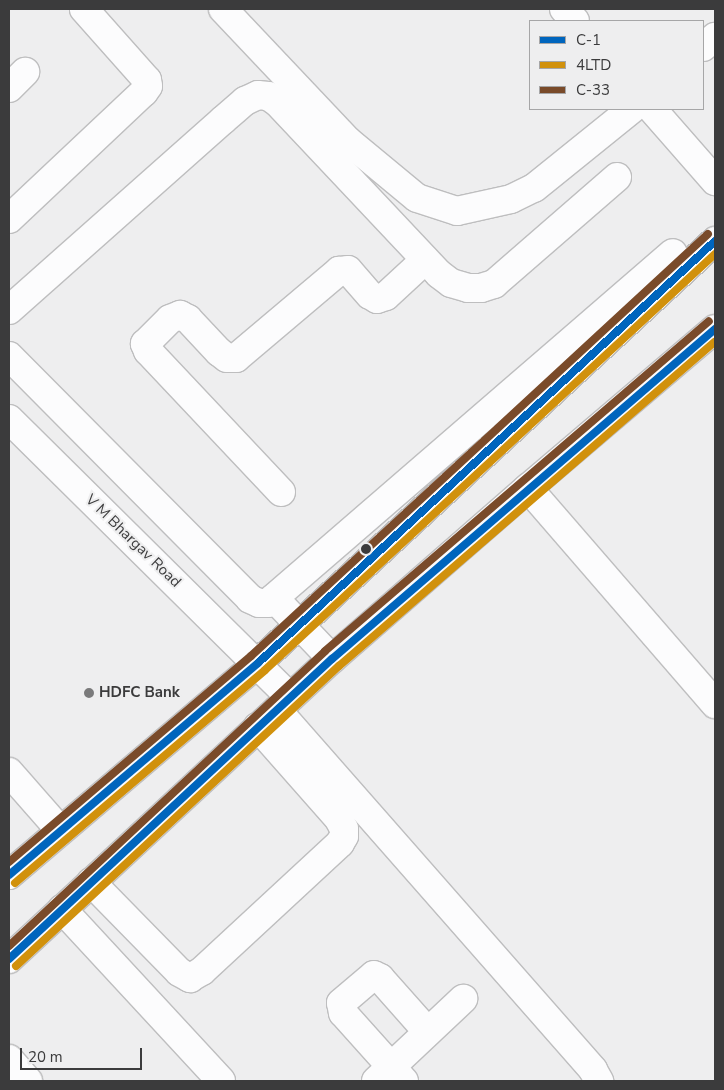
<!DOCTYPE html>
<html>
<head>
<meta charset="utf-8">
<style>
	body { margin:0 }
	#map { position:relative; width:724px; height:1090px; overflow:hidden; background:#eeeeef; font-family:"Nunito Sans",sans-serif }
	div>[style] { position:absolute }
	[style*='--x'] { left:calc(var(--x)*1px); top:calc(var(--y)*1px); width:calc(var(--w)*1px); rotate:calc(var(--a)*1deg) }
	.roads { filter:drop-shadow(1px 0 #bebebf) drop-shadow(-1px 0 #bebebf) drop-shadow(0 1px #bebebf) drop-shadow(0 -1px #bebebf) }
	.minor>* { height:28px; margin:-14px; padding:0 14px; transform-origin:14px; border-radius:14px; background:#fcfcfd }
	.major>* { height:28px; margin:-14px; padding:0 14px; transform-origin:14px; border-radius:14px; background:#fcfcfd }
	.bus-1>* { height:8px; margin:-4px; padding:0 4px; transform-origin:4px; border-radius:4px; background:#0065bd }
	.bus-2>* { height:8px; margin:-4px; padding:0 4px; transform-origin:4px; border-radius:4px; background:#d1910c }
	.bus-3>* { height:8px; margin:-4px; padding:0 4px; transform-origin:4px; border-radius:4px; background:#7a4b2a }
	.dots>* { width:14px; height:14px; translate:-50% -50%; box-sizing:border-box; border:2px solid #eeeeef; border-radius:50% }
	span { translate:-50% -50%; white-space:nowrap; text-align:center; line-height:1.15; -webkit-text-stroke:4px #eeeeef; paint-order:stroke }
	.street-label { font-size:15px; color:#3b3b3c }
	.poi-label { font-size:15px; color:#3b3b3c; font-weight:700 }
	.left { translate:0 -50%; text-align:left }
	.frame { position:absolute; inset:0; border:10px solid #3b3b3c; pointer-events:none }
	.legend { position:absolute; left:529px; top:20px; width:175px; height:90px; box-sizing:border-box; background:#eeeeef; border:1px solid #a6a6a7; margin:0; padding:6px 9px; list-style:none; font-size:15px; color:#3b3b3c }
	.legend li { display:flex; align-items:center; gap:10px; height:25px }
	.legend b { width:25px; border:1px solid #a6a6a7 }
	.scale { position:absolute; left:20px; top:1048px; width:122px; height:22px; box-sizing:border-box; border:2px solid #3b3b3c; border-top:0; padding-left:6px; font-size:15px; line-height:18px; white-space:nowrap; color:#3b3b3c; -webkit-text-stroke:4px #eeeeef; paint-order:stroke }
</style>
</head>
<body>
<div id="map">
	<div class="roads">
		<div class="minor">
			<i style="--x:223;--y:9;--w:182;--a:46.6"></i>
			<i style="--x:348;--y:141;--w:89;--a:39.6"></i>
			<i style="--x:417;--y:198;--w:42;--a:18"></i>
			<i style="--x:457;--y:211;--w:55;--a:-12.5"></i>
			<i style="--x:511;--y:199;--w:25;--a:-26"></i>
			<i style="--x:534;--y:188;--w:126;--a:-38.9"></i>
			<i style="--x:564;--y:9;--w:16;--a:47"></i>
			<i style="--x:703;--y:47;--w:16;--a:-40"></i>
			<i style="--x:9;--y:88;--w:23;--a:-45"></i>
			<i style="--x:652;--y:109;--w:96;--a:48.8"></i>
			<i style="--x:9;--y:219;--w:185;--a:-43.3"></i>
			<i style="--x:144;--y:92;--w:7;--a:-56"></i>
			<i style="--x:148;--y:86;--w:6;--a:-99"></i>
			<i style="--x:147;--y:80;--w:95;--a:-131.6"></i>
			<i style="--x:9;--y:310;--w:286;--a:-41.6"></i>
			<i style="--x:223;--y:120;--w:29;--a:-41"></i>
			<i style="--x:245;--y:101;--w:14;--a:-25"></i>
			<i style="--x:258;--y:95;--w:10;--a:6"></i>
			<i style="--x:268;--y:96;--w:11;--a:34"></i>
			<i style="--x:277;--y:102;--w:236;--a:46.7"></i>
			<i style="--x:439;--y:274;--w:15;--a:37"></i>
			<i style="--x:451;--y:283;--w:18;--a:16"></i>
			<i style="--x:468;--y:288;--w:13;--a:0"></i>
			<i style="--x:481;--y:288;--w:14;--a:-17"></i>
			<i style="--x:494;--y:284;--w:163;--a:-41"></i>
			<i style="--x:9;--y:356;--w:342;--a:45.2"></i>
			<i style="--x:250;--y:599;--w:10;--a:24"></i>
			<i style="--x:259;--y:603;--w:9;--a:0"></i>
			<i style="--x:268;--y:603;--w:535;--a:-40.83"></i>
			<i style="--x:9;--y:419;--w:395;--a:44.7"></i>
			<i style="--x:528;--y:488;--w:286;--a:49.1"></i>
			<i style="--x:281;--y:492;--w:194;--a:-133.3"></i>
			<i style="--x:148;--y:351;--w:8;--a:-113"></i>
			<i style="--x:145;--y:344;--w:35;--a:-45"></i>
			<i style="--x:170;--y:319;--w:11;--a:-22"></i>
			<i style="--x:180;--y:315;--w:9;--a:27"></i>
			<i style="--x:188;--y:319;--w:45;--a:46.8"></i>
			<i style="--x:219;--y:352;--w:10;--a:37"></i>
			<i style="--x:227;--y:358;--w:9;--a:0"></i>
			<i style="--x:236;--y:358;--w:135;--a:-40.2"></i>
			<i style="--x:339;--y:271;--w:9;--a:-6"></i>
			<i style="--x:348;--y:270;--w:33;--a:49"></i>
			<i style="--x:370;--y:295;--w:8;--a:30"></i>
			<i style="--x:377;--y:299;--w:9;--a:-18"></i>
			<i style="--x:386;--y:296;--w:53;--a:-42.7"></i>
			<i style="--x:274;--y:598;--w:84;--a:46.4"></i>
			<i style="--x:277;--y:710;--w:479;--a:48.7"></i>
			<i style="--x:593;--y:1070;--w:13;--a:61"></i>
			<i style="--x:9;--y:772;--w:77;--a:48.7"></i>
			<i style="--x:91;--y:882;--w:126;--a:45.6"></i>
			<i style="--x:179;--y:972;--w:13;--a:29"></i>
			<i style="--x:190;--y:978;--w:14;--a:-30"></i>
			<i style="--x:202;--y:971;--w:188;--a:-42.8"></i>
			<i style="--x:340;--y:843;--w:8;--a:-60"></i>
			<i style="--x:344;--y:836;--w:7;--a:-90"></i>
			<i style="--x:344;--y:829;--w:11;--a:-117"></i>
			<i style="--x:339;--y:819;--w:123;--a:-131.4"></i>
			<i style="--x:62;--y:909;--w:234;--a:47.2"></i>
			<i style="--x:9;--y:1059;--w:29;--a:49"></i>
			<i style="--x:376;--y:1081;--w:120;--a:-43.3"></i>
			<i style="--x:404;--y:1081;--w:91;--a:-131.9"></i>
			<i style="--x:343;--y:1013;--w:10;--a:-101"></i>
			<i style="--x:341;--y:1003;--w:43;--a:-40.3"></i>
			<i style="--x:374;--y:975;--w:7;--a:27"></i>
			<i style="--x:380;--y:978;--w:72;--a:48.4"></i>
		</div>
		<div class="major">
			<i style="--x:9;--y:875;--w:327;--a:-40.4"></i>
			<i style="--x:258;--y:663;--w:622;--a:-42.72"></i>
			<i style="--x:9;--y:959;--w:441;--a:-42.9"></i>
			<i style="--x:332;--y:659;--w:260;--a:-41.1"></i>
			<i style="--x:528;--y:488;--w:245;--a:-40.4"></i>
		</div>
	</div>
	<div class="bus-1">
		<i style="--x:9;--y:875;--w:327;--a:-40.4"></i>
		<i style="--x:258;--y:663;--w:622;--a:-42.72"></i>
		<i style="--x:9;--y:959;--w:441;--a:-42.9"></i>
		<i style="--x:332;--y:659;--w:506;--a:-40.75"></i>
	</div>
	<div class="bus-2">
		<i style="--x:15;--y:883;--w:328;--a:-40.4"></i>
		<i style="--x:265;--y:670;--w:613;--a:-42.75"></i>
		<i style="--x:16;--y:966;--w:441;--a:-42.9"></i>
		<i style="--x:339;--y:666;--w:496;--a:-40.8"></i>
	</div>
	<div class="bus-3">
		<i style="--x:9;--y:862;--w:318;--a:-40.4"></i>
		<i style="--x:251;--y:656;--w:622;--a:-42.72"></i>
		<i style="--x:9;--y:946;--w:432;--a:-43"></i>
		<i style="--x:325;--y:651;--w:506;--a:-40.67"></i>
	</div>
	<div class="dots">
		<i style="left:366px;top:549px;background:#3b3b3c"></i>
		<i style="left:89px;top:693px;background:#7a7a7b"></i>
	</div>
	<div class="street-label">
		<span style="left:133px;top:541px;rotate:44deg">V M Bhargav Road</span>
	</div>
	<div class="poi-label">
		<span class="left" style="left:99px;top:693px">HDFC Bank</span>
	</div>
	<div class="frame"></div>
	<ul class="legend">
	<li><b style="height:6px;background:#0065bd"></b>C-1</li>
	<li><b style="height:6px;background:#d1910c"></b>4LTD</li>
	<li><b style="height:6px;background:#7a4b2a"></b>C-33</li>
	</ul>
	<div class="scale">20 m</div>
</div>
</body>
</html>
